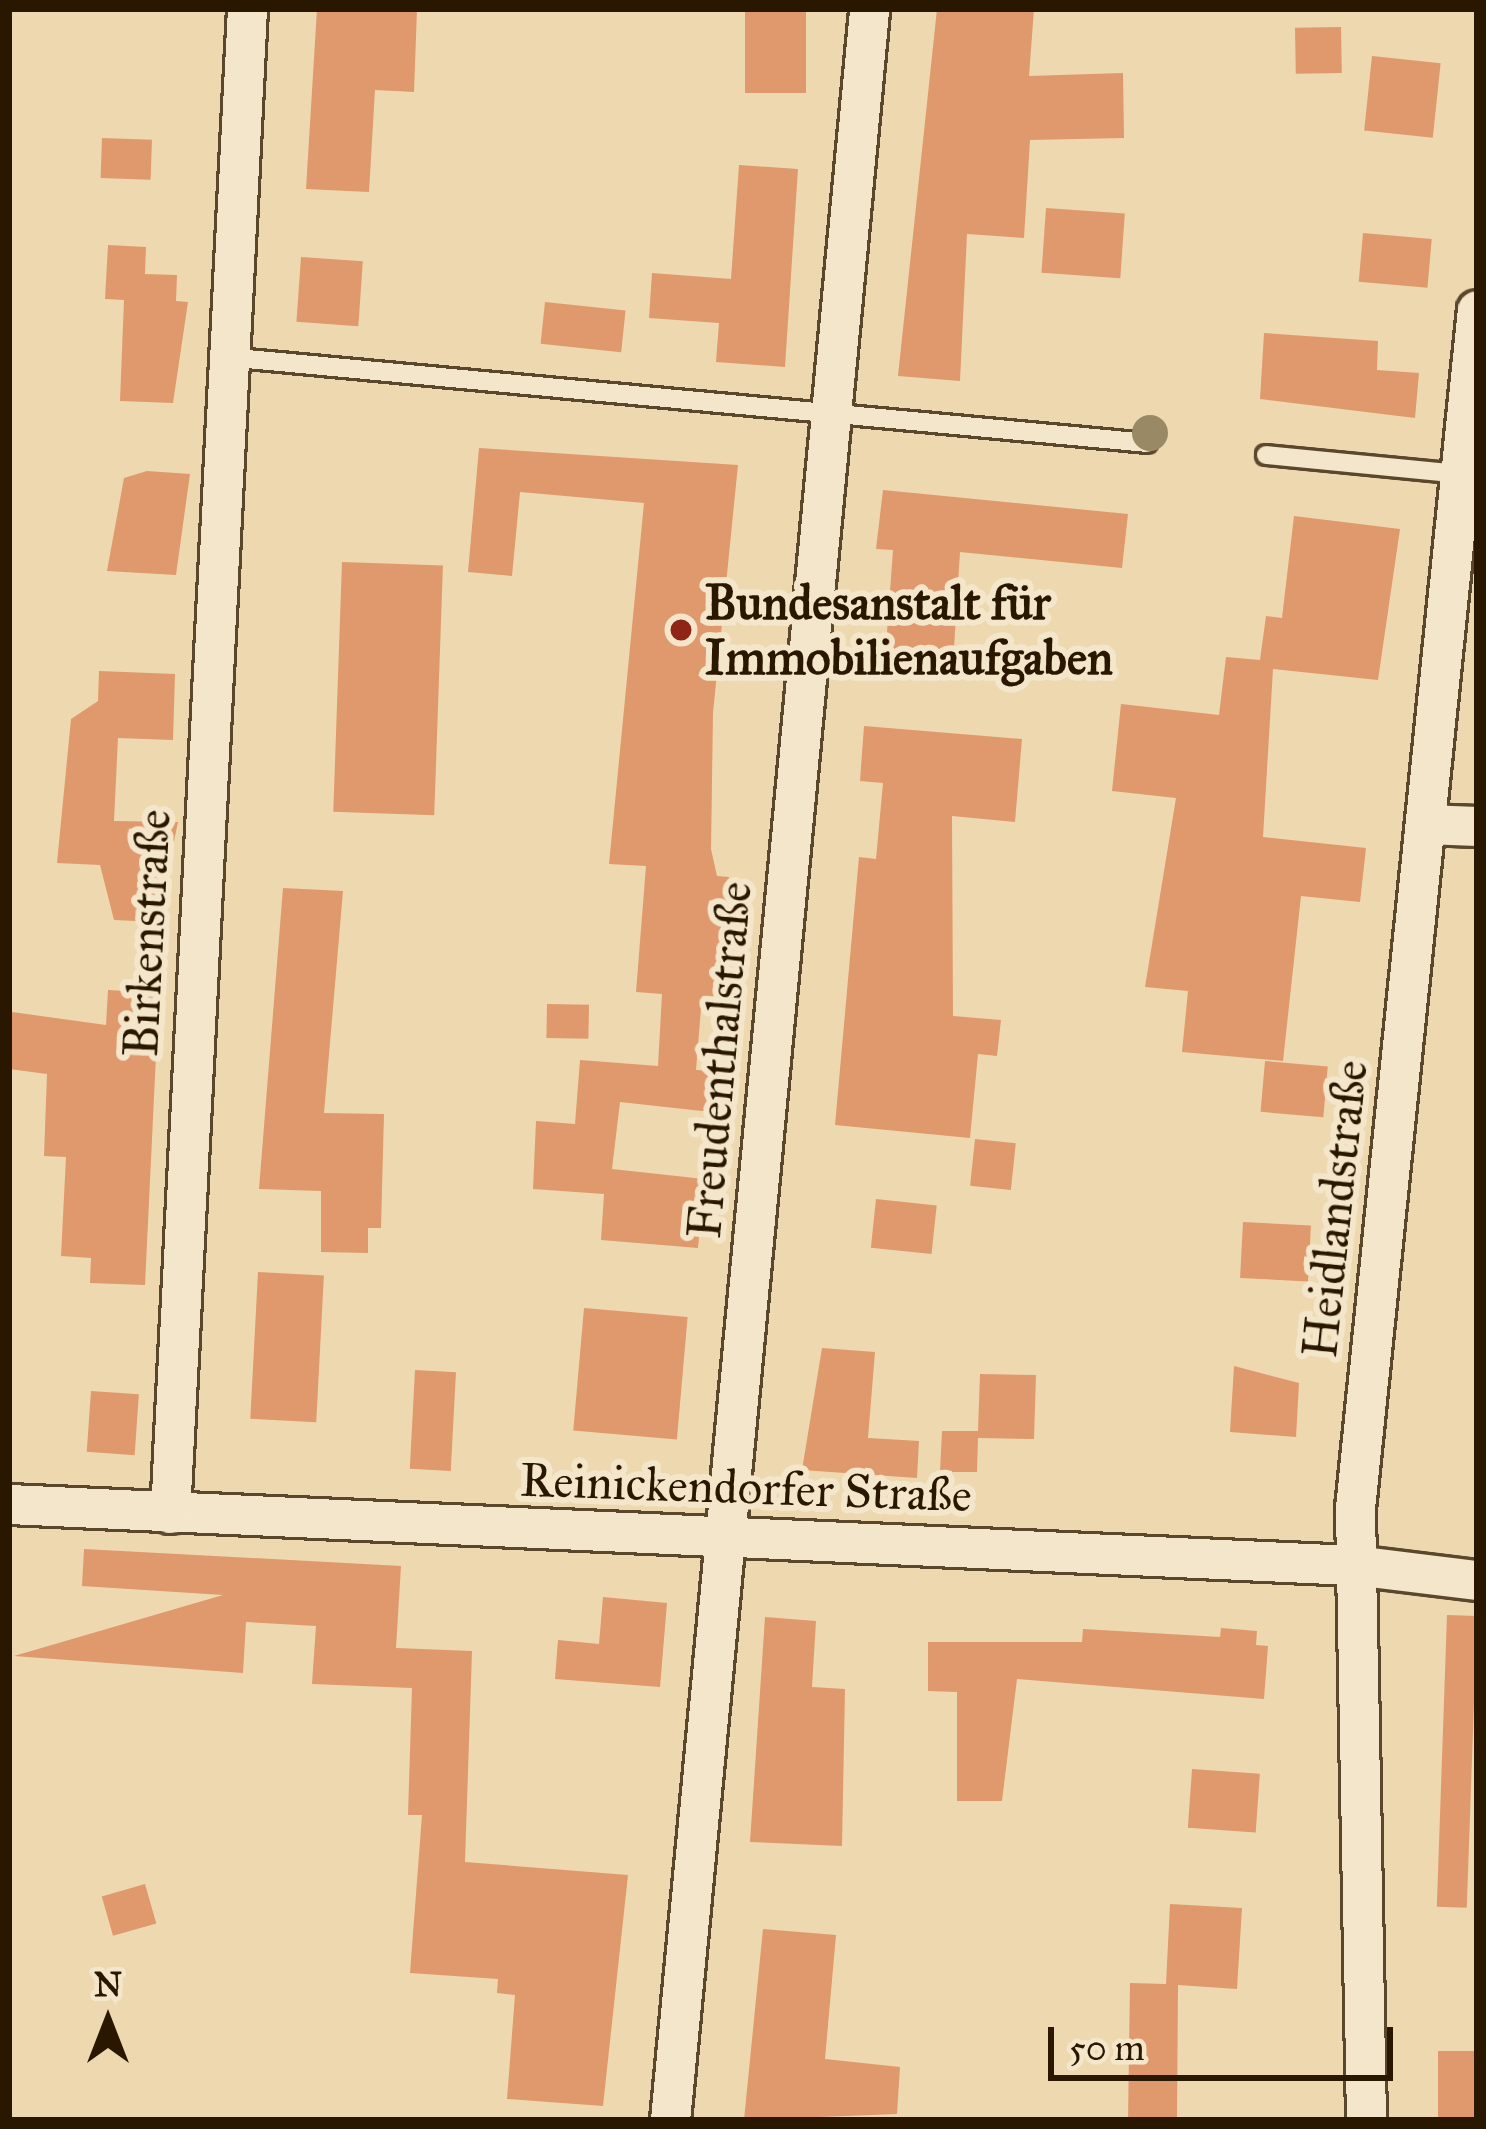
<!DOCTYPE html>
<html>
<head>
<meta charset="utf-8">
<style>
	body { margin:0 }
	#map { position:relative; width:1486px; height:2129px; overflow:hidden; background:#eed8af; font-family:"IM FELL Great Primer",serif }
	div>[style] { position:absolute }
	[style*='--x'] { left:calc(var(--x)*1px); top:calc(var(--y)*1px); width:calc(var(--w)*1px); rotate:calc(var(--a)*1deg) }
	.building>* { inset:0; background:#df996d; transform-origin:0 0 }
	.roads { filter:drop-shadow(3px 0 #5b472c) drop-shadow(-3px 0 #5b472c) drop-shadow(0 3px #5b472c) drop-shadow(0 -3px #5b472c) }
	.lane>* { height:18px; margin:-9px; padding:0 9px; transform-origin:9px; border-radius:9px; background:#f4e6cb }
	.street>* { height:39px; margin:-19.5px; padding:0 19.5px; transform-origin:19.5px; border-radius:19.5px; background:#f4e6cb }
	.trees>* { width:36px; height:36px; margin:-18px; border-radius:50%; background:#9a8965 }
	.dots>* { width:33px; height:33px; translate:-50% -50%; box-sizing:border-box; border:6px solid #f4e6cb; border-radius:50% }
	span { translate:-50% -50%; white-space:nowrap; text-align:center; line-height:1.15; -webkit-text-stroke:12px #f4e6cb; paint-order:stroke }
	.poi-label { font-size:48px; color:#2a1700; font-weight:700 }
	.left { translate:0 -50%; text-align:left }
	.street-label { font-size:48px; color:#2a1700 }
	.frame { position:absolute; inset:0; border:12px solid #2a1700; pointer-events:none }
	.north { position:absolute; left:48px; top:1961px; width:120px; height:120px; -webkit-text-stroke:9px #f4e6cb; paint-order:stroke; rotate:0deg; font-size:33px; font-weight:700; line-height:48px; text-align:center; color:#2a1700 }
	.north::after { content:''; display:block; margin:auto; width:42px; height:54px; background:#2a1700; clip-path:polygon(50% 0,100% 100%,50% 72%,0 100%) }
	.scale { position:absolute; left:1048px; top:2027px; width:345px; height:54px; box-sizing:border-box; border:6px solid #2a1700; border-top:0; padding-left:15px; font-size:36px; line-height:42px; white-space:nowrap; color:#2a1700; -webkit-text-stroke:9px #f4e6cb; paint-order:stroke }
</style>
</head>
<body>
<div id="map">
	<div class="building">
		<i style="clip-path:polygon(317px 9px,417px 9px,414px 92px,375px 90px,369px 192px,306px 189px)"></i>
		<i style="left:745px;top:9px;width:61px;height:84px"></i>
		<i style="clip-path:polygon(937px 9px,1034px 9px,1029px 76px,1123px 73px,1124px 138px,1030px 140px,1024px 238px,967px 234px,960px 381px,898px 376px)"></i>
		<i style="left:1341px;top:27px;width:46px;height:46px;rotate:89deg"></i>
		<i style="left:1372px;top:56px;width:69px;height:75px;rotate:6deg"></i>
		<i style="left:102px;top:138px;width:50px;height:40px;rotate:2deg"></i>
		<i style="clip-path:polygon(739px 165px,798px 169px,785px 367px,716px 362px,719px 323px,649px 318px,652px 273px,731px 279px)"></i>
		<i style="left:1046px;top:208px;width:79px;height:65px;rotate:4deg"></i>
		<i style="left:1363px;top:233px;width:69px;height:49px;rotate:5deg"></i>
		<i style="clip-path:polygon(108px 245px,146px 247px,145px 274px,177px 275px,176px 301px,188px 302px,173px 403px,120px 401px,124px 300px,105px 299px)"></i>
		<i style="left:301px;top:257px;width:62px;height:65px;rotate:4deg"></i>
		<i style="left:545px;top:302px;width:81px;height:42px;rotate:6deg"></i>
		<i style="clip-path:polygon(1264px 333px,1378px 341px,1377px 370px,1419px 373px,1415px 418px,1260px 399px)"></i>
		<i style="clip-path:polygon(479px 448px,738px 465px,713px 713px,711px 849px,717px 876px,729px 877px,721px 997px,702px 996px,696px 1070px,715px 1071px,711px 1112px,620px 1102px,612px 1169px,704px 1179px,698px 1248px,601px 1240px,604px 1194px,533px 1189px,536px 1121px,575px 1124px,580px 1060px,658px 1066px,662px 994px,636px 992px,646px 866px,609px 864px,644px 503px,520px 492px,512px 576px,468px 572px)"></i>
		<i style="clip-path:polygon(147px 471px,190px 474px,176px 575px,107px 571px,124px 478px)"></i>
		<i style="clip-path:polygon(883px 490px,1128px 514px,1122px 568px,960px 552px,953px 664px,885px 659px,893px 550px,876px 549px)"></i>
		<i style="clip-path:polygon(1294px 516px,1400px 529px,1378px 680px,1273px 669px,1263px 837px,1366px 848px,1360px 902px,1301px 896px,1283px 1061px,1182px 1052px,1188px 991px,1145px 987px,1176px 798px,1112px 791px,1121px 704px,1219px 715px,1226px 657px,1260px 660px,1266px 616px,1282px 618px)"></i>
		<i style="left:342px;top:562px;width:101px;height:250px;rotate:2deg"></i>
		<i style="clip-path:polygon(99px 671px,175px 674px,173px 740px,118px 738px,114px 821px,178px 822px,157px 922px,114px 920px,100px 865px,57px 863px,71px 719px,98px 701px)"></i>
		<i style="clip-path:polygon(864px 726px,1022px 739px,1015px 822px,952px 816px,953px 1016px,1001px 1020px,997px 1056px,978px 1054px,970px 1138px,835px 1125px,859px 857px,876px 859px,883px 783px,860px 781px)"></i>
		<i style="clip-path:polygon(283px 888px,343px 891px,324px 1113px,384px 1114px,381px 1228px,368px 1228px,368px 1253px,321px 1252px,321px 1191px,259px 1189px)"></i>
		<i style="clip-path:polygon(108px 990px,159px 993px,145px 1285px,90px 1283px,91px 1258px,61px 1256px,66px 1157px,44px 1156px,47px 1074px,9px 1069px,12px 1012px,106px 1025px)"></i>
		<i style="left:547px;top:1004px;width:42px;height:34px;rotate:1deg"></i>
		<i style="left:1265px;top:1061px;width:63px;height:51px;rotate:5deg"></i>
		<i style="left:975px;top:1139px;width:41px;height:47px;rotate:6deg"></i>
		<i style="left:876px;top:1199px;width:61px;height:49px;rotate:6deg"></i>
		<i style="left:1243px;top:1222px;width:68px;height:56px;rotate:3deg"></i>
		<i style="left:258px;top:1272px;width:66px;height:147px;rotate:3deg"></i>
		<i style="left:584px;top:1308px;width:104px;height:123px;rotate:5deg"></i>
		<i style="clip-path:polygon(822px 1348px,875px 1352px,868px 1438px,919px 1441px,917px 1478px,802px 1470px)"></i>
		<i style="clip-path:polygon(1234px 1366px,1299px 1383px,1296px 1437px,1230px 1432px)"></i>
		<i style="left:415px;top:1370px;width:41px;height:99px;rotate:3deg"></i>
		<i style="clip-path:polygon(980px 1374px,1036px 1375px,1034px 1439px,978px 1438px,977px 1472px,940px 1472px,942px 1431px,978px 1431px)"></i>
		<i style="left:91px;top:1391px;width:48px;height:61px;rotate:4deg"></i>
		<i style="clip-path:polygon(84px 1549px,401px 1566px,396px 1648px,472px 1651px,465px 1862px,628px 1875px,603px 2106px,507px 2099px,515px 1995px,497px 1993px,498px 1979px,410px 1973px,422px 1815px,408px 1815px,412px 1688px,312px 1684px,316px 1626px,246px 1622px,243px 1673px,14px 1656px,223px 1595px,82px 1586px)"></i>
		<i style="clip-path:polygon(603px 1597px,667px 1603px,660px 1687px,555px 1679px,558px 1640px,599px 1644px)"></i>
		<i style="left:1447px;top:1615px;width:30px;height:292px;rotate:2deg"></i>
		<i style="clip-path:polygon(765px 1617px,816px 1621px,812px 1687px,845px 1689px,842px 1846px,750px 1842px)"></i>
		<i style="clip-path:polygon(1221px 1628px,1257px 1631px,1256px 1645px,1268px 1646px,1264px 1699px,1017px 1679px,1002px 1801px,957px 1801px,957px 1692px,928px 1691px,928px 1642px,1082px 1642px,1083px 1629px,1220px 1637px)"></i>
		<i style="left:1192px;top:1769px;width:68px;height:59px;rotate:4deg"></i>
		<i style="left:145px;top:1884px;width:41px;height:45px;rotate:74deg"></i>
		<i style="clip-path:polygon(1170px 1904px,1242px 1908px,1237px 1989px,1178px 1985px,1177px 2120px,1128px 2120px,1130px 1983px,1166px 1984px)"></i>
		<i style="clip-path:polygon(763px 1929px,836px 1935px,825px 2059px,900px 2067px,897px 2114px,744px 2120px)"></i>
		<i style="left:1477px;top:2051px;width:68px;height:39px;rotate:90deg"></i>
	</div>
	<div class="roads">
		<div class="lane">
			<i style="--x:226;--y:357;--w:925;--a:5.33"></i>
			<i style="--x:1266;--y:455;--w:195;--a:5.6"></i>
		</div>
		<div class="street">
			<i style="--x:1425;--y:824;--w:52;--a:2.2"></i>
			<i style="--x:9;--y:1504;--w:1346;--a:2.6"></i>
			<i style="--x:1354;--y:1565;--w:124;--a:7"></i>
			<i style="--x:170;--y:1513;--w:1506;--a:-87.07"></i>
			<i style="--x:670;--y:2120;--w:2120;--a:-84.61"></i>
			<i style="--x:1366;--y:2120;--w:612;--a:-91.03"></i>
			<i style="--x:1355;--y:1508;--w:1204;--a:-84.19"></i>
		</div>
	</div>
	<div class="trees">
		<i style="left:1150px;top:433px"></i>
	</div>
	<div class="dots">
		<i style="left:681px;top:630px;background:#8f2418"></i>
	</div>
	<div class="poi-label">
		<span class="left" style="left:705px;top:630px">Bundesanstalt für<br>Immobilienaufgaben</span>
	</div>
	<div class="street-label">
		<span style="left:147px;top:933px;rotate:-87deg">Birkenstraße</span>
		<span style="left:719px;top:1060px;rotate:-85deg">Freudenthalstraße</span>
		<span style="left:1335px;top:1209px;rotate:-84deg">Heidlandstraße</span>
		<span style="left:746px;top:1487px;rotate:2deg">Reinickendorfer Straße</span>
	</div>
	<div class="frame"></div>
	<div class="north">N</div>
	<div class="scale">50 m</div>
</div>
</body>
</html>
